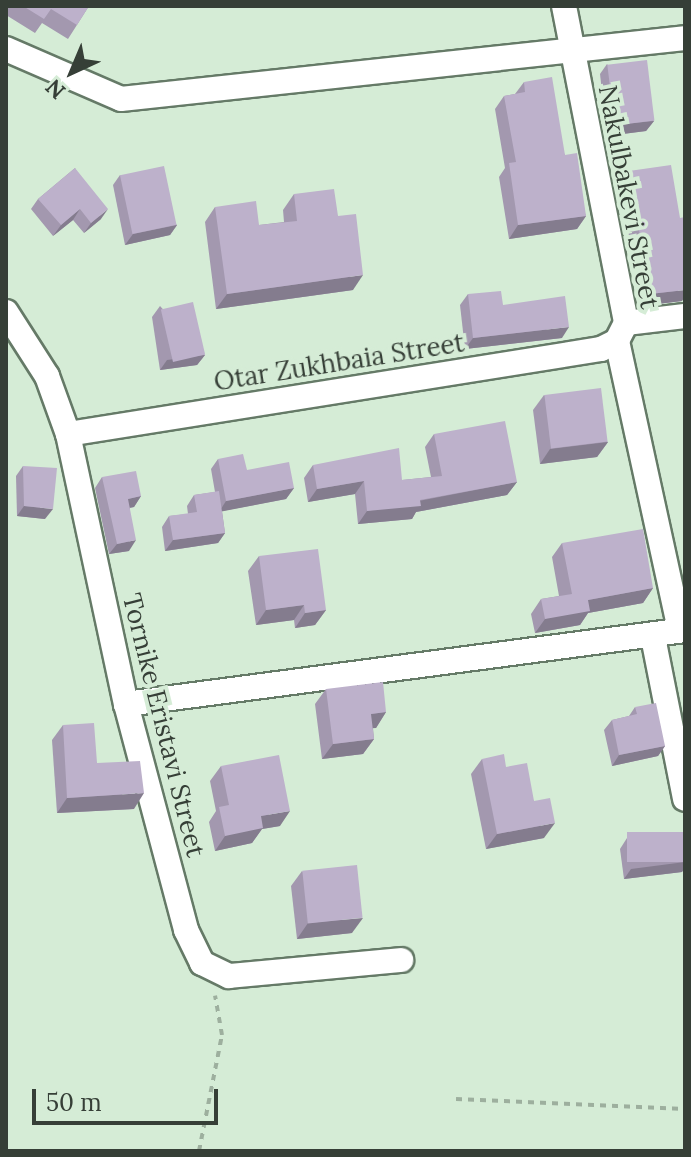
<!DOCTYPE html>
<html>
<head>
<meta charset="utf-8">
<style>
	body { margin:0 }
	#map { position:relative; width:691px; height:1157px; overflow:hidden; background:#d5ecd6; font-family:Lora,serif }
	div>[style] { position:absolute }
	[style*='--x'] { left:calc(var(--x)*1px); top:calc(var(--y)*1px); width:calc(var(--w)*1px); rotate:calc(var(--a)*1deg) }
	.path>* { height:4px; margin-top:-2px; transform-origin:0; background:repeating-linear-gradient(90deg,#9daf9e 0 6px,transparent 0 12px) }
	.roads { filter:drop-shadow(2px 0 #657a67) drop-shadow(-2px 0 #657a67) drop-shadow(0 2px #657a67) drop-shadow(0 -2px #657a67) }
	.street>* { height:24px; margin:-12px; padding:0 12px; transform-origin:12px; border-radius:12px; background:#fff }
	.wall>* { inset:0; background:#a398af }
	.shaded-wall>* { inset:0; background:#847c8e }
	.building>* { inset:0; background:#bdb1cb; transform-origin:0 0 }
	span { translate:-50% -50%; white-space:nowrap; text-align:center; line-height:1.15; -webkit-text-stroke:8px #d5ecd6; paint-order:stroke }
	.street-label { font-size:26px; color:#363f37 }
	.frame { position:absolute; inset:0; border:8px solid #363f37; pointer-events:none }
	.north { position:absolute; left:32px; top:32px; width:80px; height:80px; -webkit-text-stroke:6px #d5ecd6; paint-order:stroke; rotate:224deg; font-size:22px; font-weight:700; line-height:32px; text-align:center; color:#363f37 }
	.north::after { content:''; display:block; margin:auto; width:28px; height:36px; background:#363f37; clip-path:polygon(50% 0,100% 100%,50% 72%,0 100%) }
	.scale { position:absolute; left:32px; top:1089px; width:186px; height:36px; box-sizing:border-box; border:4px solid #363f37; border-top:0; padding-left:10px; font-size:24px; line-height:28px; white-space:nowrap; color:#363f37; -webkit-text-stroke:6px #d5ecd6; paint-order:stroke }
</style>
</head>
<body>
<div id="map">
	<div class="path">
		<i style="--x:456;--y:1099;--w:229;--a:2.5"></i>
		<i style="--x:199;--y:1151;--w:118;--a:-78.8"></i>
		<i style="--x:222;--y:1035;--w:40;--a:-100"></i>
	</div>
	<div class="roads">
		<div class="street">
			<i style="--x:564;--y:6;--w:323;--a:78.9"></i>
			<i style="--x:626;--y:323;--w:20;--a:117"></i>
			<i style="--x:617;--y:341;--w:296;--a:77.7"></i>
			<i style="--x:6;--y:49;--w:125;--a:23.5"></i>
			<i style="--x:121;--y:99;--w:567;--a:-6.17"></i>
			<i style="--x:6;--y:312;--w:76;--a:57.4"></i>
			<i style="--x:47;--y:376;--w:62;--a:70.1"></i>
			<i style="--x:68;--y:434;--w:276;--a:77.9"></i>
			<i style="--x:126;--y:704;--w:234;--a:75.1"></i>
			<i style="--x:186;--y:930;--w:37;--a:64"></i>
			<i style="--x:202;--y:963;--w:30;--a:26"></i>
			<i style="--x:229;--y:976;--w:173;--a:-5.3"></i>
			<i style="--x:626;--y:323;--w:59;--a:-6.8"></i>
			<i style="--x:68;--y:434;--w:540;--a:-9.06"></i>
			<i style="--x:601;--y:349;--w:18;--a:-27"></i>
			<i style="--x:653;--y:637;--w:165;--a:78.8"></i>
			<i style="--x:126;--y:704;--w:564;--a:-7.54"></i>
		</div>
	</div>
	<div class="wall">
		<i style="clip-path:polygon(6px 6px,89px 6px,68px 39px,42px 23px,35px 33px,6px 15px)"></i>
		<i style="clip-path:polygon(607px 64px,654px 121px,646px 131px,607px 136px,600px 74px)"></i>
		<i style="clip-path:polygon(524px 82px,565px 155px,586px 216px,577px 229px,509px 239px,499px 177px,505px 168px,495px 109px,504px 96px,515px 94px)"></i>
		<i style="clip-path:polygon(75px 168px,101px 219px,84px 233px,73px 220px,53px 236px,31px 209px,38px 199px)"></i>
		<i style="clip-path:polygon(629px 171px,682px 301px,641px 306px,620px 183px)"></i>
		<i style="clip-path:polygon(120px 175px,177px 225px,170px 235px,125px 245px,113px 185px)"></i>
		<i style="clip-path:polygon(294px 194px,338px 216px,353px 290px,216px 309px,205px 222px,215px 207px,259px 225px,284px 222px,283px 210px)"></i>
		<i style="clip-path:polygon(468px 294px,503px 305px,562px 338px,465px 349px,460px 305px)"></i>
		<i style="clip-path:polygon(160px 306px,205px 355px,197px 365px,160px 370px,152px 317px)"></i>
		<i style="clip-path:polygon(544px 395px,608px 442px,597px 457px,540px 464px,533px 410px)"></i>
		<i style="clip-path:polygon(434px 434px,517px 482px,507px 495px,416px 512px,412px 519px,358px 524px,355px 494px,308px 502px,304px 478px,313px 465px,402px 480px,431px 477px,425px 447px)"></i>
		<i style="clip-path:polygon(218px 459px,294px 488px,286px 499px,222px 511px,225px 533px,218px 543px,165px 551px,162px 527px,169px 516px,188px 514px,187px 506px,194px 495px,215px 492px,211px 469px)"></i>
		<i style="clip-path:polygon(23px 466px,45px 519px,17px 516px,16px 476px)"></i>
		<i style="clip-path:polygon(102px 477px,141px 496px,134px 507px,130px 508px,129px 551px,109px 554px,95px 488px)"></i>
		<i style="clip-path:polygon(562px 543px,653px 588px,643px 603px,588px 613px,580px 625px,535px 633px,531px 614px,541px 599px,559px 596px,552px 557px)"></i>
		<i style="clip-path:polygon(259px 556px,326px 610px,315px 625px,295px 628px,294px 620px,256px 625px,248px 571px)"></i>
		<i style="clip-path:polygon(326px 689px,386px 712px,376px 728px,373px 728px,374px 739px,363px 754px,322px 759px,315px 704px)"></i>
		<i style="clip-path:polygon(635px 707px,665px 746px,658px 756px,612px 766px,604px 730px,612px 720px,629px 716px)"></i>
		<i style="clip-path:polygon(63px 725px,97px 763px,134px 809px,57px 813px,52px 740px)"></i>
		<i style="clip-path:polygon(482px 759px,506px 767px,534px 801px,544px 838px,486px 849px,471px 774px)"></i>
		<i style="clip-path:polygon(221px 766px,280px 826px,262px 829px,252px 843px,215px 851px,209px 822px,216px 811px,210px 781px)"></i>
		<i style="clip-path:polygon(685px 832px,685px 867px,682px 872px,624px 879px,620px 849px,627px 838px)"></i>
		<i style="clip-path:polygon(302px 871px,352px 933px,297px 939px,291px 886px)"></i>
	</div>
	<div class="shaded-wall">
		<i style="clip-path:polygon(654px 121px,646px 131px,607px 136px,614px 125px)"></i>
		<i style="clip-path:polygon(80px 209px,73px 220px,53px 236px,61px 225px)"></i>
		<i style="clip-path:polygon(108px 209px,101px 219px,84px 233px,91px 223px)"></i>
		<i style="clip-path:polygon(586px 216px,577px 229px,509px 239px,518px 225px)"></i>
		<i style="clip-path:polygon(177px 225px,170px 235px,125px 245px,133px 234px)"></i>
		<i style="clip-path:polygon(363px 275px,353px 290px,216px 309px,227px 294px)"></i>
		<i style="clip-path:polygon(685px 290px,685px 297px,682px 301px,641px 306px,650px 294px)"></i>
		<i style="clip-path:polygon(569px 327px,562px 338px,465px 349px,473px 338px)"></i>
		<i style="clip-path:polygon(205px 355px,197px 365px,160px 370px,167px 360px)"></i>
		<i style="clip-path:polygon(608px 442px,597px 457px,540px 464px,550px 449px)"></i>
		<i style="clip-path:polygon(364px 481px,355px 494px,308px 502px,317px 489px)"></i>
		<i style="clip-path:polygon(517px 482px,507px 495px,416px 512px,412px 519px,358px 524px,367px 511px)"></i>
		<i style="clip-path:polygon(294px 488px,286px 499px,219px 512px,226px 501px)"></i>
		<i style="clip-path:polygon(141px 496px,134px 507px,121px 509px,128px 499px)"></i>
		<i style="clip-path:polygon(24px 506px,53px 509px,45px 519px,17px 516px)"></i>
		<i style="clip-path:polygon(225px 533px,218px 543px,165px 551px,173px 540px)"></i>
		<i style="clip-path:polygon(136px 540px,129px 551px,109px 554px,117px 544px)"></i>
		<i style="clip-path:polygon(653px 588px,643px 603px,588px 613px,580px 625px,535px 633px,545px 619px,588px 600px)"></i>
		<i style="clip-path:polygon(304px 605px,294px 620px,256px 625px,266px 610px)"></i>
		<i style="clip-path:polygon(326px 610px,315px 625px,295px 628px,305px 613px)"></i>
		<i style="clip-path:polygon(386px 712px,376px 728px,360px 729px,371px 714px)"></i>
		<i style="clip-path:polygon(374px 739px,363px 754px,322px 759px,333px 744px)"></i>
		<i style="clip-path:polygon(665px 746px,658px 756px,612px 766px,619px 755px)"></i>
		<i style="clip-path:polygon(144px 793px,134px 809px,57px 813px,67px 798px)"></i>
		<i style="clip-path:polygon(290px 811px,280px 826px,262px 829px,252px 843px,215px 851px,225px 836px,261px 816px)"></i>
		<i style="clip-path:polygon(555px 823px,544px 838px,486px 849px,497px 834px)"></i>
		<i style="clip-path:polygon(685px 862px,685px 867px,682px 872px,624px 879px,631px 869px)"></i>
		<i style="clip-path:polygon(363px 918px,352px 933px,297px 939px,308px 923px)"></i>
	</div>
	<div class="building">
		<i style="clip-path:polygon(23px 6px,89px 6px,77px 25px,51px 9px,44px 19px)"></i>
		<i style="left:647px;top:60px;width:61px;height:40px;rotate:83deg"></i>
		<i style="clip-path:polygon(552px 77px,565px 155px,577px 153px,586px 216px,518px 225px,509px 163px,516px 162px,504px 96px,525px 92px,524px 82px)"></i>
		<i style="clip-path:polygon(671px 165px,680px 218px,685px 217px,685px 290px,650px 294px,629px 171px)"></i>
		<i style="left:164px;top:166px;width:60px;height:45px;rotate:78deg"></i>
		<i style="clip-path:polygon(75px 168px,108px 209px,91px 223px,80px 209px,61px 225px,38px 199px)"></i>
		<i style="clip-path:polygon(334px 189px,338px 216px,356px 214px,363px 275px,227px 294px,215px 207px,256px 201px,259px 225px,297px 221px,294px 194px)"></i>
		<i style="clip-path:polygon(501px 291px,503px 305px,565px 296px,569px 327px,473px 338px,468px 294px)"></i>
		<i style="left:193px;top:302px;width:54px;height:33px;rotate:77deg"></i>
		<i style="left:601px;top:388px;width:54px;height:57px;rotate:83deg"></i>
		<i style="clip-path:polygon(505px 421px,517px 482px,420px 500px,421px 506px,367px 511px,364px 481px,317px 489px,313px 465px,399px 448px,402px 480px,442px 476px,434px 434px)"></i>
		<i style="clip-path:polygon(243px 454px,247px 470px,289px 462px,294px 488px,226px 501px,218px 459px)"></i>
		<i style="clip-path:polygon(23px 466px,57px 468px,53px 509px,24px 506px)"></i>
		<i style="clip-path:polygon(136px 471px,141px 496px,128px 499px,136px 540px,117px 544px,102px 477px)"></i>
		<i style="clip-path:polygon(219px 491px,225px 533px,173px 540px,169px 516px,197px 512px,194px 495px)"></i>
		<i style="clip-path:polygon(643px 529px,653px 588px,588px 600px,590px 611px,545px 619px,541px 599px,572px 594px,562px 543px)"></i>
		<i style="clip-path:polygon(318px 549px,326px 610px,305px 613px,304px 605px,266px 610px,259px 556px)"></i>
		<i style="clip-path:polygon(383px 682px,386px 712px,371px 714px,374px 739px,333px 744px,326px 689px)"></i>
		<i style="clip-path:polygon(656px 703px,665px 746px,619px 755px,612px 720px,637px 714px,635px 707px)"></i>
		<i style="clip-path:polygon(94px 723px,97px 763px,140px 761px,144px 793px,67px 798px,63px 725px)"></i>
		<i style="clip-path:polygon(504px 754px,506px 767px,527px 763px,534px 801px,550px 798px,555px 823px,497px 834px,482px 759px)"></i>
		<i style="clip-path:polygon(279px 755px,290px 811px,261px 816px,263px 828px,225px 836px,219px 807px,229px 805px,221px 766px)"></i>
		<i style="left:685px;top:832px;width:30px;height:58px;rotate:90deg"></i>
		<i style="left:357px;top:865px;width:53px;height:55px;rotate:84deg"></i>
	</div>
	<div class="street-label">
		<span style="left:629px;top:197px;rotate:79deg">Nakulbakevi Street</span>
		<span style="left:339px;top:362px;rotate:-9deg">Otar Zukhbaia Street</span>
		<span style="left:164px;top:725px;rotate:76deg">Tornike Eristavi Street</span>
	</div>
	<div class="frame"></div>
	<div class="north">N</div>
	<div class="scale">50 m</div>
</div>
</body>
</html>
